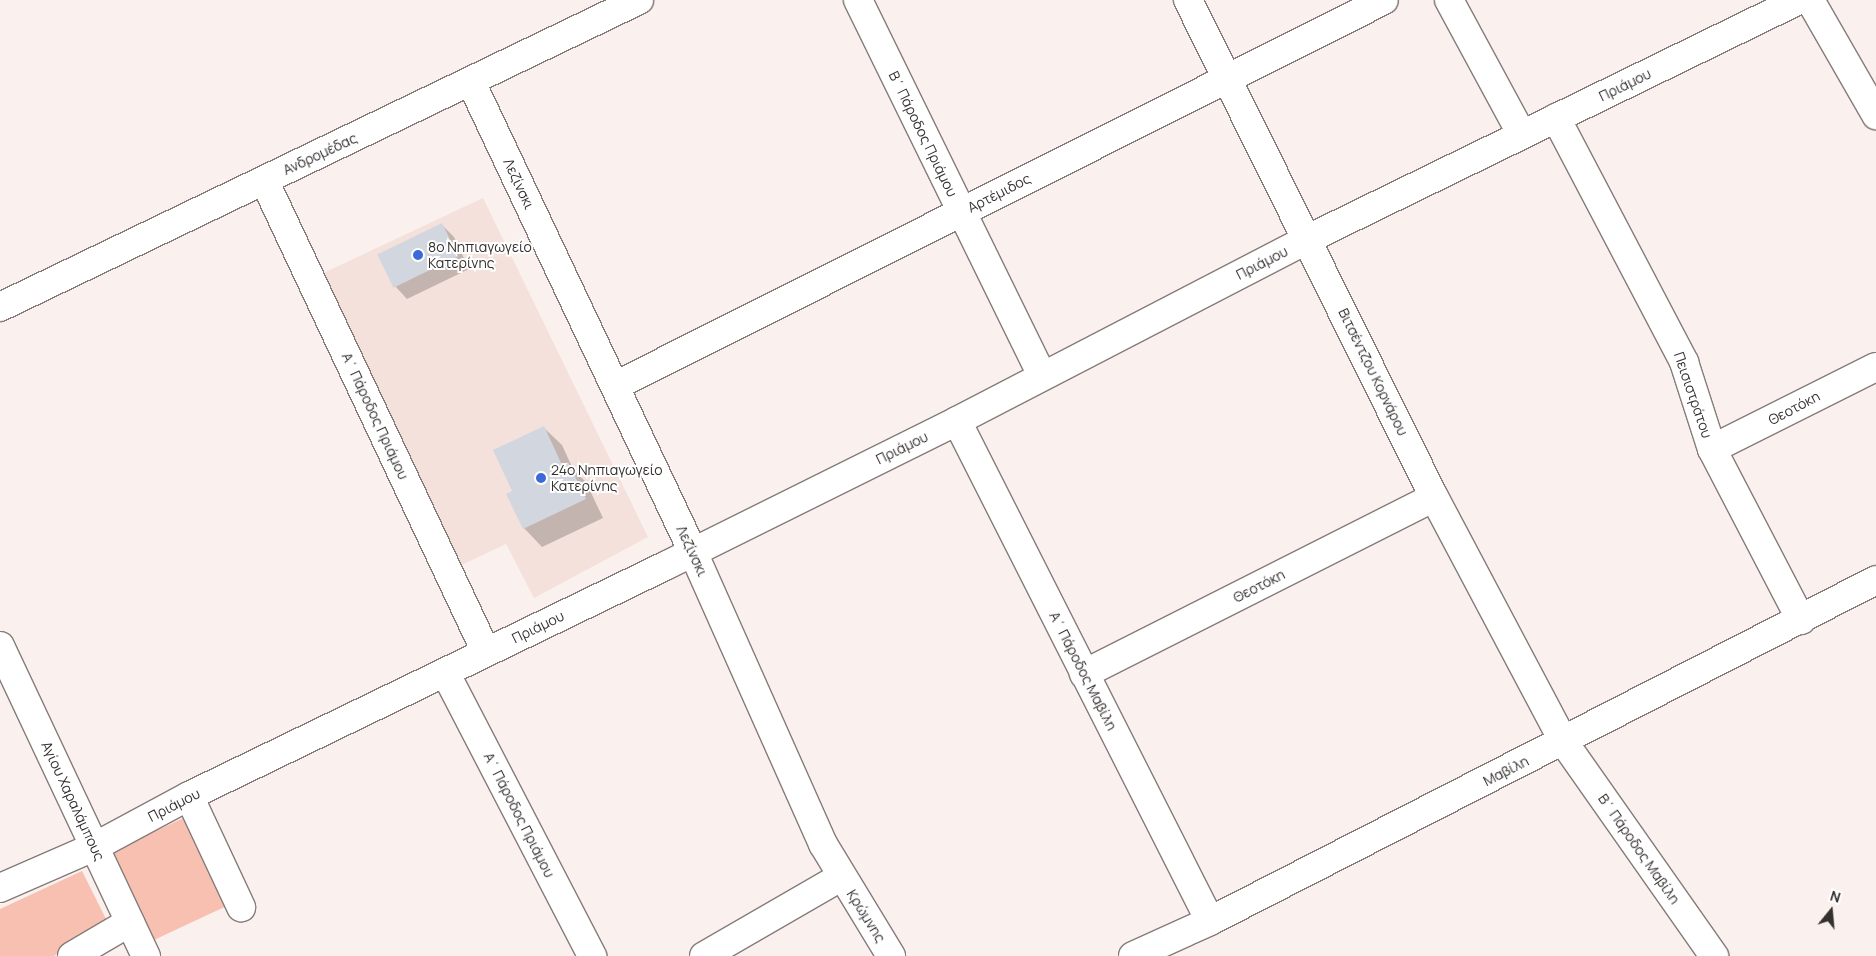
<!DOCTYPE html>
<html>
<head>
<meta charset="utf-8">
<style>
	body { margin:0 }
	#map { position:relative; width:1876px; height:956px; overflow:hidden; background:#faf0ed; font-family:Manrope,sans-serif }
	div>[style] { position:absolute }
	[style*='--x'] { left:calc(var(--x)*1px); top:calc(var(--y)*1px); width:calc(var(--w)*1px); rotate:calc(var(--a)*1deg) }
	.built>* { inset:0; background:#f4e1db }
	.green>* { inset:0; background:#f8c0b0; transform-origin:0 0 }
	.shadow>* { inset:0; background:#0003 }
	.building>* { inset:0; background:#d2d6de; transform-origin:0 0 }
	.roads { filter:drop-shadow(1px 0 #857c79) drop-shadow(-1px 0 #857c79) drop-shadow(0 1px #857c79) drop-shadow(0 -1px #857c79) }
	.minor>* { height:28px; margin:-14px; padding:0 14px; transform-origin:14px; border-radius:14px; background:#fff }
	.dots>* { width:14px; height:14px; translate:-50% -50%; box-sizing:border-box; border:2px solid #fff; border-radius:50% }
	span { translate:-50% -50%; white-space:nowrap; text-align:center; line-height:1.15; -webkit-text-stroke:4px #fff; paint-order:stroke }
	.street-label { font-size:14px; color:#34302f }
	.poi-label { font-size:14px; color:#34302f }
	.left { translate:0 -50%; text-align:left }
	.north { position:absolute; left:1806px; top:886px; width:50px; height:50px; -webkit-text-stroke:4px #fff; paint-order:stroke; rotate:17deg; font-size:14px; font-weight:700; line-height:20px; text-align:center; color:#34302f }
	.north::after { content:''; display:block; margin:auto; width:18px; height:22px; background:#34302f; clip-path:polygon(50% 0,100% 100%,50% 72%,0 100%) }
</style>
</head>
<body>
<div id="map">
	<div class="built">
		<i style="clip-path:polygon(483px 198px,648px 537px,534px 598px,506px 544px,453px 569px,317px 276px)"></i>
	</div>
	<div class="green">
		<i style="left:190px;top:815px;width:98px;height:89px;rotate:65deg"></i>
		<i style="clip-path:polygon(82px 871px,109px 925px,54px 956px,0 956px,0 909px)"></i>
	</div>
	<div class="shadow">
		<i style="clip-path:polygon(442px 225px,454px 237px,469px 269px,407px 299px,395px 286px)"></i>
		<i style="clip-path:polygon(543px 427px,562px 445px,573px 469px,586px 482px,603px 518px,542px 547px,524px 528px,514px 492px)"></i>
	</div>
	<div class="building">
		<i style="left:442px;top:223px;width:37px;height:72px;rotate:64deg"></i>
		<i style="clip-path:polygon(544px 426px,562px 465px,568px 462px,586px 499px,523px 529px,506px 494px,512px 491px,493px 450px)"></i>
	</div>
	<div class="roads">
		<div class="minor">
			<i style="--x:858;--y:0;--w:418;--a:63.9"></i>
			<i style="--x:1188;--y:0;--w:555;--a:63.67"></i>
			<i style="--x:1434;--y:497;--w:276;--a:62.1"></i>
			<i style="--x:1563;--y:741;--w:263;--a:54.9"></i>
			<i style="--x:1449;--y:0;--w:153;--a:61.6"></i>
			<i style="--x:1810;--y:0;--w:133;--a:60.1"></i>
			<i style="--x:471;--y:82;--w:520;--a:64.72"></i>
			<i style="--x:693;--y:552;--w:320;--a:66"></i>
			<i style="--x:823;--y:844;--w:131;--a:58.7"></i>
			<i style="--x:1556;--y:118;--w:276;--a:62.3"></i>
			<i style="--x:1684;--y:362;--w:91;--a:72.2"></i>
			<i style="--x:1712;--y:449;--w:193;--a:62.5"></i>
			<i style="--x:264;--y:180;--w:522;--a:64.81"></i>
			<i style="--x:0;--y:307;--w:709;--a:-25.66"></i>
			<i style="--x:615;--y:386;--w:860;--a:-26.65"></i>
			<i style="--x:957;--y:421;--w:560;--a:63.16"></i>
			<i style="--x:1712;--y:449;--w:183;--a:-26.6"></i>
			<i style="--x:0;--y:646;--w:343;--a:64.8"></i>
			<i style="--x:446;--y:674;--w:318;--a:62.6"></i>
			<i style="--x:1084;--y:674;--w:392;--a:-26.8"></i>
			<i style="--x:189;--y:796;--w:123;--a:64.9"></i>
			<i style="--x:0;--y:888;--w:105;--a:-23.6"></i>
			<i style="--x:96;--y:846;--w:106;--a:-28.3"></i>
			<i style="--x:189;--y:796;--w:531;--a:-25.79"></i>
			<i style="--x:667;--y:565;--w:324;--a:-26.4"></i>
			<i style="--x:957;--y:421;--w:395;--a:-27.4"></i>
			<i style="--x:1308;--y:239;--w:546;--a:-25.96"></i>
			<i style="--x:72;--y:956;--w:67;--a:-30.4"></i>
			<i style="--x:704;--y:956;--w:158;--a:-30"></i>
			<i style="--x:1133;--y:956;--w:85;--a:-24.4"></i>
			<i style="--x:1210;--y:921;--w:748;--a:-27.11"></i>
		</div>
	</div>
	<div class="dots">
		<i style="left:418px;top:255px;background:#3c68d9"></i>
		<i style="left:541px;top:478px;background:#3c68d9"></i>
	</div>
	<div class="street-label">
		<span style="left:1625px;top:85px;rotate:-26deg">Πριάμου</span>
		<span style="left:923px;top:134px;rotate:64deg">Β΄ Πάροδος Πριάμου</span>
		<span style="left:320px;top:154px;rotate:-25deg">Ανδρομέδας</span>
		<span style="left:519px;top:184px;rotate:65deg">Λεζίνσκι</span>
		<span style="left:999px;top:193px;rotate:-27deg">Αρτέμιδος</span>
		<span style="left:1262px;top:263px;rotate:-27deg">Πριάμου</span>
		<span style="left:1373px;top:372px;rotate:64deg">Βιτσέντζου Κορνάρου</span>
		<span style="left:1693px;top:395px;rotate:71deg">Πεισιστράτου</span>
		<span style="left:1794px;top:408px;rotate:-28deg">Θεοτόκη</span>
		<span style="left:375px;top:416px;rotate:65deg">Α΄ Πάροδος Πριάμου</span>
		<span style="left:902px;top:448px;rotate:-26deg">Πριάμου</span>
		<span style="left:692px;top:551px;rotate:65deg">Λεζίνσκι</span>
		<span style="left:1259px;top:586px;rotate:-27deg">Θεοτόκη</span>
		<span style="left:538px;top:627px;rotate:-26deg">Πριάμου</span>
		<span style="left:1083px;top:671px;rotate:63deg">Α΄ Πάροδος Μαβίλη</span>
		<span style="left:1506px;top:771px;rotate:-27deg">Μαβίλη</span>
		<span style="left:73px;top:801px;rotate:65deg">Αγίου Χαραλάμπους</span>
		<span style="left:174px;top:805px;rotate:-27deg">Πριάμου</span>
		<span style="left:519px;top:815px;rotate:63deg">Α΄ Πάροδος Πριάμου</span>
		<span style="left:1639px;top:849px;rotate:55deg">Β΄ Πάροδος Μαβίλη</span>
		<span style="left:866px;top:916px;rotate:58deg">Κρώμνης</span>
	</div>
	<div class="poi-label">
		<span class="left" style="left:428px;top:255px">8ο Νηπιαγωγείο<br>Κατερίνης</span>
		<span class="left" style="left:551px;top:478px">24ο Νηπιαγωγείο<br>Κατερίνης</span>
	</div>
	<div class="north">N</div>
</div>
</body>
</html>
